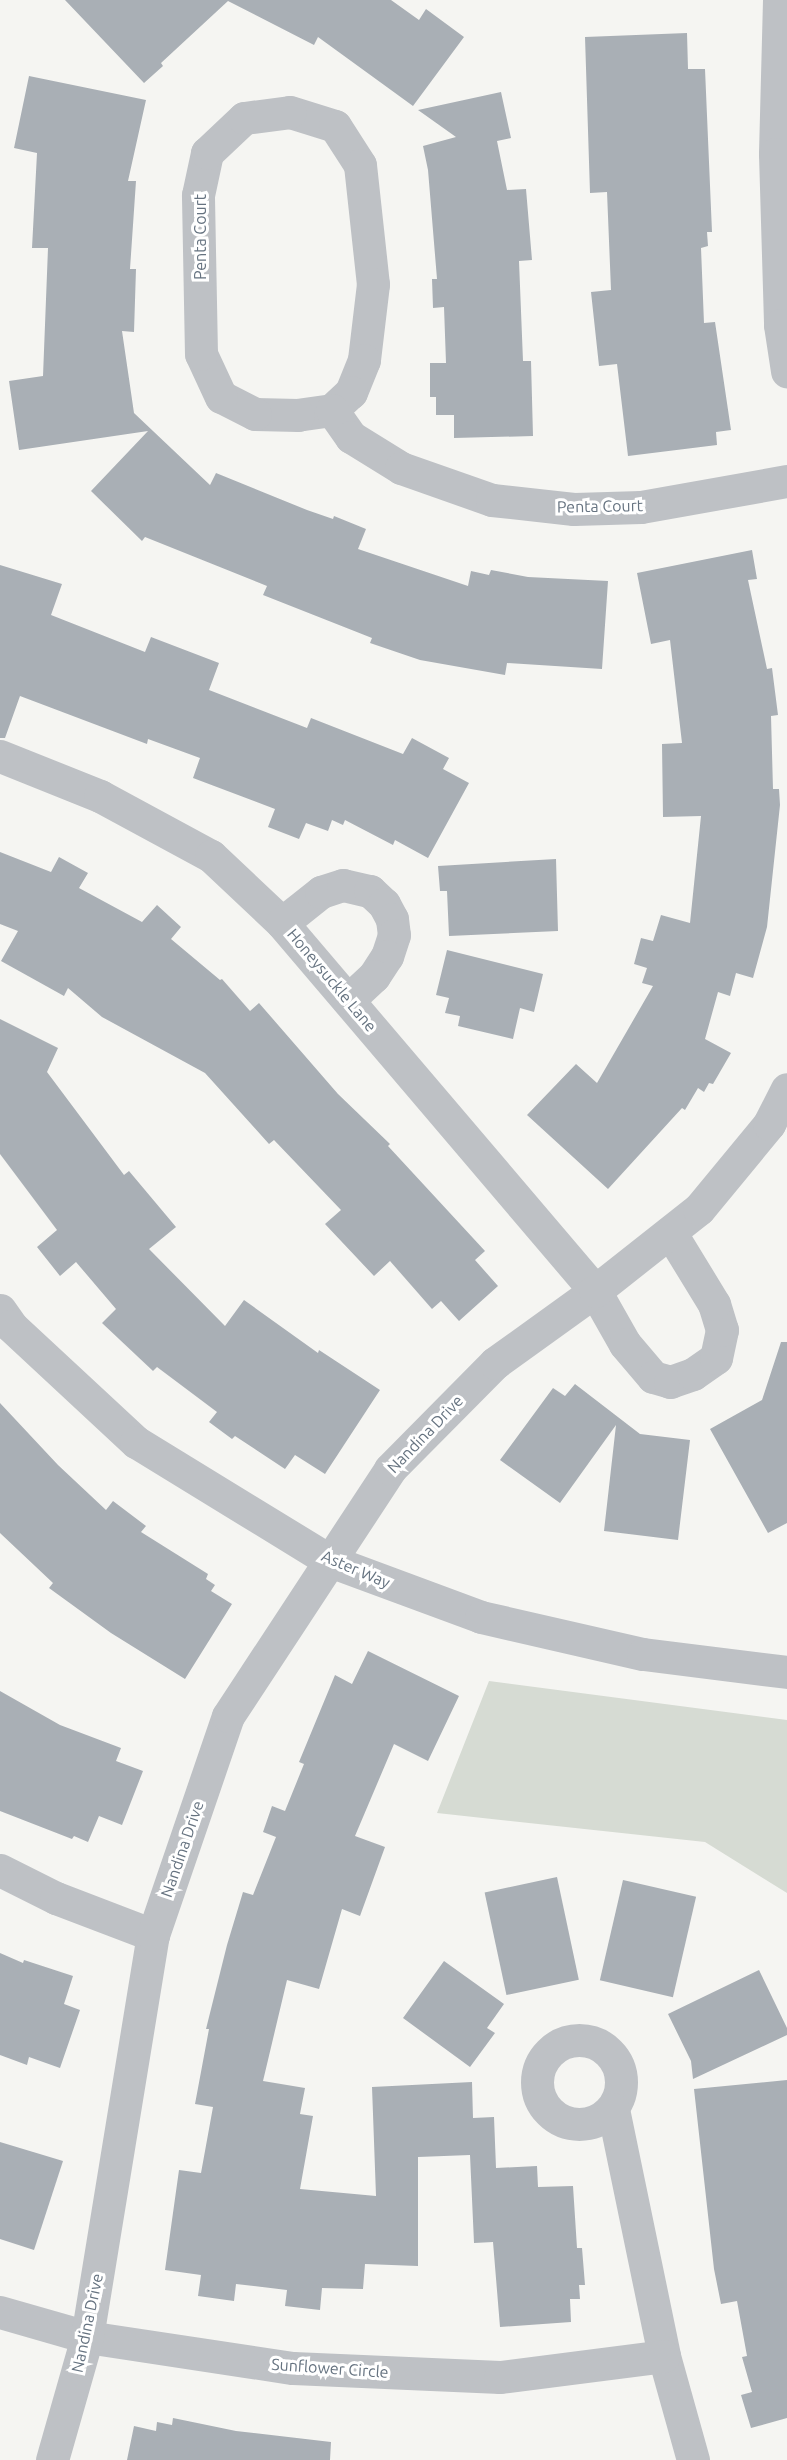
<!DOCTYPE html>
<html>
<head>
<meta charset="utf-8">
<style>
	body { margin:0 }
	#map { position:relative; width:787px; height:2460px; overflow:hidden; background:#f5f5f2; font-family:Ubuntu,sans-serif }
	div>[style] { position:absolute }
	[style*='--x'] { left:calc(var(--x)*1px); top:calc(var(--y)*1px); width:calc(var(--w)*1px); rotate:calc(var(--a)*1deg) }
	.green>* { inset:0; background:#d6dbd3 }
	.building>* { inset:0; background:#a9afb5; transform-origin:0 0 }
	.minor>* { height:33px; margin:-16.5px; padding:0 16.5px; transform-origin:16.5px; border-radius:16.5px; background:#bec1c5 }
	.minor>.ring { margin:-16.5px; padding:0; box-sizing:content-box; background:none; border:33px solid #bec1c5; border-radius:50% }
	span { translate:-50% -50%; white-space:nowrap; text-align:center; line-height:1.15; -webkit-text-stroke:6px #fff; paint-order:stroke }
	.street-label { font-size:16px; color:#667380 }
</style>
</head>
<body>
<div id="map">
	<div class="green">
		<i style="clip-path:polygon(489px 1681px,787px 1720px,787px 1893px,705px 1842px,437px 1813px)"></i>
	</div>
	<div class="building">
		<i style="clip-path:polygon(65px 0,391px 0,419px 20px,426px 9px,464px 37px,413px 106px,318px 37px,314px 45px,228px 1px,161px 63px,163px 66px,144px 83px)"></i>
		<i style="clip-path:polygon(687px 33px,688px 69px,705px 69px,712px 232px,707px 232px,708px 246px,701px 248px,704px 323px,715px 322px,731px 430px,716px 432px,717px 445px,628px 456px,617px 364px,599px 366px,591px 292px,611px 290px,607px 192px,590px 193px,585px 37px)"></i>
		<i style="clip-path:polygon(29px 76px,146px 100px,128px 181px,136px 181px,130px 269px,136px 269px,134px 332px,122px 331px,134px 413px,210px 485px,216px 473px,307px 510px,333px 519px,334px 516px,366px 529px,358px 549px,468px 586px,471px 571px,489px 575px,491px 570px,528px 577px,608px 581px,602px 669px,507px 663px,505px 675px,420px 660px,370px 643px,372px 638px,263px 595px,267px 586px,145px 537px,142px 541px,91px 491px,148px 431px,19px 450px,9px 381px,43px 376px,48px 248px,32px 248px,37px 153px,14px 148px)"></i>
		<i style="clip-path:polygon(501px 92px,511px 138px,497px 141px,507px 190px,526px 189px,532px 260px,519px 261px,523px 361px,531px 361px,533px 436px,454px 438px,454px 415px,436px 415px,436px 397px,430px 397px,430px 363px,446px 363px,444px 307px,433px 308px,432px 279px,437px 279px,428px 170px,423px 146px,456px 137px,418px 110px)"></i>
		<i style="clip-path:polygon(752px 550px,757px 579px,748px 580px,767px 669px,772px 668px,778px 715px,771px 716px,773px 789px,779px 789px,780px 805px,767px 927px,753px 978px,736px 973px,730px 996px,718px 992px,705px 1039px,731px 1053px,713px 1084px,709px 1083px,704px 1092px,698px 1088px,685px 1110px,682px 1108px,608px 1189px,527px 1115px,576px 1064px,597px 1083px,653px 986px,642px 983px,647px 968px,634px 964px,641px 938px,653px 941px,661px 915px,690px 923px,701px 816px,663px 817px,662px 744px,682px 743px,670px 640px,651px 644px,637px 573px)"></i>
		<i style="clip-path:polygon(0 565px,62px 584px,51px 615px,145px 652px,151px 637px,219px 663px,209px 690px,307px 728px,311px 718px,403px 754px,412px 738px,449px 758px,443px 769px,469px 783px,428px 858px,395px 840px,393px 845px,345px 820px,343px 825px,332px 820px,328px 831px,306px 823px,299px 839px,268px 827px,275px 809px,193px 778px,200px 758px,148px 739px,147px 744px,20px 696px,5px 738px,0 738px)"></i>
		<i style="clip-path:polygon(0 852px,51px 872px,59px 857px,88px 873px,79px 888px,142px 922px,157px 905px,181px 927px,171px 939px,220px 980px,222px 979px,250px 1011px,259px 1003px,338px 1094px,390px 1144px,388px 1146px,485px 1251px,475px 1260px,498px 1286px,459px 1321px,441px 1301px,432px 1309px,390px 1261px,374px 1276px,325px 1224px,341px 1210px,274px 1140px,269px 1144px,205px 1073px,102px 1017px,68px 988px,64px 996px,1px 961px,18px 931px,0 924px)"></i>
		<i style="clip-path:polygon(556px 859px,558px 931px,449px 936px,447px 891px,440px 891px,438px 866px)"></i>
		<i style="clip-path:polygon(447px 950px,543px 974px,534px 1012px,520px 1008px,513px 1039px,458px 1026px,460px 1016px,445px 1013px,449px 998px,436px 995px)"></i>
		<i style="clip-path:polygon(0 1019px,58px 1048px,47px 1072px,124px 1175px,129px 1171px,176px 1227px,149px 1249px,225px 1326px,244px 1300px,318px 1353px,319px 1350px,380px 1390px,325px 1474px,295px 1455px,285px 1469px,235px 1436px,232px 1439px,209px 1422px,217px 1412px,157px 1367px,153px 1371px,102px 1323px,116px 1309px,76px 1262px,60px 1276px,37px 1247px,57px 1230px,0 1154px)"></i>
		<i style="clip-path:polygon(781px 1342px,787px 1342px,787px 1523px,768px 1533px,710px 1429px,762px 1400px)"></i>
		<i style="clip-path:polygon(575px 1384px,640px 1434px,690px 1440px,678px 1540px,604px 1531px,616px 1425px,560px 1503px,500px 1460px,553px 1388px,565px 1396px)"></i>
		<i style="clip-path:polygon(0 1403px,58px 1465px,106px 1510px,113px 1501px,146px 1526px,141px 1532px,208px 1574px,206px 1579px,215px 1585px,211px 1591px,232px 1604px,185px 1679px,111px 1633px,49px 1588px,53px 1583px,0 1533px)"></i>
		<i style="clip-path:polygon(368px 1651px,459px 1696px,428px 1761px,394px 1744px,355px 1836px,385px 1847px,360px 1916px,342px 1909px,319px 1989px,287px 1980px,263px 2081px,305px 2088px,300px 2114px,313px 2116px,300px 2189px,376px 2196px,372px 2087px,472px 2082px,473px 2118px,494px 2117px,496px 2168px,537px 2166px,538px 2187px,573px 2186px,577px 2248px,582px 2248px,585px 2285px,579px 2285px,580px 2299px,570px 2299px,571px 2322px,500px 2327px,493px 2242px,474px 2243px,470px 2155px,418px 2157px,418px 2266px,365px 2264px,363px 2289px,322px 2288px,320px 2310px,285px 2306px,287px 2290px,236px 2284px,234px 2301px,198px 2296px,201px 2275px,165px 2270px,179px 2170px,201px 2173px,213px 2107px,195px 2104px,209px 2029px,206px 2029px,227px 1945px,243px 1892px,253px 1895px,276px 1837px,263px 1832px,272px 1806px,285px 1811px,304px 1764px,299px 1762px,335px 1675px,352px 1684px)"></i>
		<i style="clip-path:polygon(0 1691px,60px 1725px,121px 1748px,116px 1761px,143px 1771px,122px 1825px,99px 1816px,88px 1842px,74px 1836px,72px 1839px,0 1811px)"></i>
		<i style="left:557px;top:1877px;width:105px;height:74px;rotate:78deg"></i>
		<i style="left:623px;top:1880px;width:75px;height:103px;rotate:13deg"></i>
		<i style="clip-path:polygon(0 1953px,23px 1963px,24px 1960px,73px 1976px,64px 2004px,80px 2010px,60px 2068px,29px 2057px,27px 2065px,0 2055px)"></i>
		<i style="clip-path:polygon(444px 1961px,504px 2004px,487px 2028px,495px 2033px,470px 2067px,403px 2018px)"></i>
		<i style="clip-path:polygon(759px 1970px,787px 2028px,787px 2035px,693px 2079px,691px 2061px,668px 2014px)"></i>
		<i style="clip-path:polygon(787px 2080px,787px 2418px,751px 2428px,741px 2395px,752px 2392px,742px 2357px,747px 2356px,737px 2301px,721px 2304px,714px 2269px,694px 2089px)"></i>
		<i style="clip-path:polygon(0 2142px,63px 2161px,34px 2250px,0 2239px)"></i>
		<i style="clip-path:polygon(173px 2418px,236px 2431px,331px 2442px,330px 2460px,127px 2460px,134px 2426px,156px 2431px,157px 2422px,172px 2425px)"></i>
	</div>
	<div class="minor">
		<i style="--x:779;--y:0;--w:154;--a:91.5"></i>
		<i style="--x:775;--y:154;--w:171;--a:88.3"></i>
		<i style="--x:780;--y:325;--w:47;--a:81.3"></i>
		<i style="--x:290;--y:112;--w:47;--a:17.3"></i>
		<i style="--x:335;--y:126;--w:46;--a:57.3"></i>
		<i style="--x:360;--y:165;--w:120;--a:83.8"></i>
		<i style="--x:373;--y:284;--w:77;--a:96.8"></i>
		<i style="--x:364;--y:360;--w:35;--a:112"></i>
		<i style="--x:351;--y:392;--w:26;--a:137"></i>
		<i style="--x:332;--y:410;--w:34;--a:172"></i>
		<i style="--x:298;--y:415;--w:43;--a:-178.7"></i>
		<i style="--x:255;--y:414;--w:38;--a:-153"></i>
		<i style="--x:221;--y:397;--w:47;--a:-114.9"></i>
		<i style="--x:201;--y:354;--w:159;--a:-91.1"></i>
		<i style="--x:198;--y:195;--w:43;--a:-77.9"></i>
		<i style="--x:207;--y:153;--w:51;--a:-43.4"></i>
		<i style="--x:244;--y:118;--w:46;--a:-7.4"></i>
		<i style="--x:332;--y:410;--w:33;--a:55"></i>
		<i style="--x:351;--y:437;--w:59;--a:31.8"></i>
		<i style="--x:401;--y:468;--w:96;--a:19.4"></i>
		<i style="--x:492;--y:500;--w:82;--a:6.3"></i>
		<i style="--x:574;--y:509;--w:67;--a:-1.7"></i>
		<i style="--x:641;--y:507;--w:148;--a:-10.1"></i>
		<i style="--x:0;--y:756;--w:108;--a:21.8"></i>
		<i style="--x:100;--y:796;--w:126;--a:28.4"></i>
		<i style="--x:211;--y:856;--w:98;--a:43.3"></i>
		<i style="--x:282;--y:923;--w:483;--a:49.6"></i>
		<i style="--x:595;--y:1291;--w:61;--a:60.5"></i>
		<i style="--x:625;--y:1344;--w:43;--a:49.7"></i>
		<i style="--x:653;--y:1377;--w:18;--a:16"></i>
		<i style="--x:670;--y:1382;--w:24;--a:-19"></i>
		<i style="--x:693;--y:1374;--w:28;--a:-35"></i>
		<i style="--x:716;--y:1358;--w:29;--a:-78"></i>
		<i style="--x:722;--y:1330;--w:27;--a:-107"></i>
		<i style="--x:714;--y:1304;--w:84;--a:-121.4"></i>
		<i style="--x:282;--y:923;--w:50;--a:-38.5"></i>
		<i style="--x:321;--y:892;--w:23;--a:-18"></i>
		<i style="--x:343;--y:885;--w:28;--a:13"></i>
		<i style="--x:370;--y:891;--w:19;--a:43"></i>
		<i style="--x:384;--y:904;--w:17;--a:62"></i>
		<i style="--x:392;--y:919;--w:16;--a:83"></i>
		<i style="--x:394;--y:935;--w:22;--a:108"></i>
		<i style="--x:387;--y:956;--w:24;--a:123"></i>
		<i style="--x:374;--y:976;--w:35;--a:137"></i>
		<i style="--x:0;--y:1310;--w:19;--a:55"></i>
		<i style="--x:11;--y:1326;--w:171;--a:42.9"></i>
		<i style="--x:136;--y:1442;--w:228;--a:31.5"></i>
		<i style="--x:330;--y:1561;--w:161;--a:20.3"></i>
		<i style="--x:481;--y:1617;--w:166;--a:12.9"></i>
		<i style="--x:643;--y:1654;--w:145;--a:7.1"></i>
		<i style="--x:0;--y:1870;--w:63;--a:26.6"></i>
		<i style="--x:56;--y:1898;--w:104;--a:20.9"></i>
		<i class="ring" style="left:537px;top:2040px;width:51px;height:51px"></i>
		<i style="--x:613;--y:2109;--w:252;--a:78.3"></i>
		<i style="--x:664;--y:2356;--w:108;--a:74.4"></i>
		<i style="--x:0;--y:2312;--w:91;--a:16"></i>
		<i style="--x:87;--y:2337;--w:208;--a:8.6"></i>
		<i style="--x:293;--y:2368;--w:207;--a:2.5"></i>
		<i style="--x:500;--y:2377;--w:165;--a:-7.3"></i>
		<i style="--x:52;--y:2460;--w:128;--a:-74.1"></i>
		<i style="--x:87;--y:2337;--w:407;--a:-80.7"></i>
		<i style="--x:153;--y:1935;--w:231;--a:-71.1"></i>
		<i style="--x:228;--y:1716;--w:295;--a:-56.7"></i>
		<i style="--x:390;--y:1469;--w:149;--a:-45.3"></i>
		<i style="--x:495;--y:1363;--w:123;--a:-35.8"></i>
		<i style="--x:595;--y:1291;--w:132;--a:-38.3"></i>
		<i style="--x:699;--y:1209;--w:110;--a:-50.5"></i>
		<i style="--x:769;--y:1124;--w:39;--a:-63"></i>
	</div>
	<div class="street-label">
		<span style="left:200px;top:237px;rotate:-90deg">Penta Court</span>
		<span style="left:600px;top:506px;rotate:-1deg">Penta Court</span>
		<span style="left:332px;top:980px;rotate:50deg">Honeysuckle Lane</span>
		<span style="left:425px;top:1434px;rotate:-46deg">Nandina Drive</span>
		<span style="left:356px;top:1569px;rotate:23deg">Aster Way</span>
		<span style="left:182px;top:1849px;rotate:-71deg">Nandina Drive</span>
		<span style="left:87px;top:2323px;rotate:-78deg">Nandina Drive</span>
		<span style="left:330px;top:2368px;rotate:4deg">Sunflower Circle</span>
	</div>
</div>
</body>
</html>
